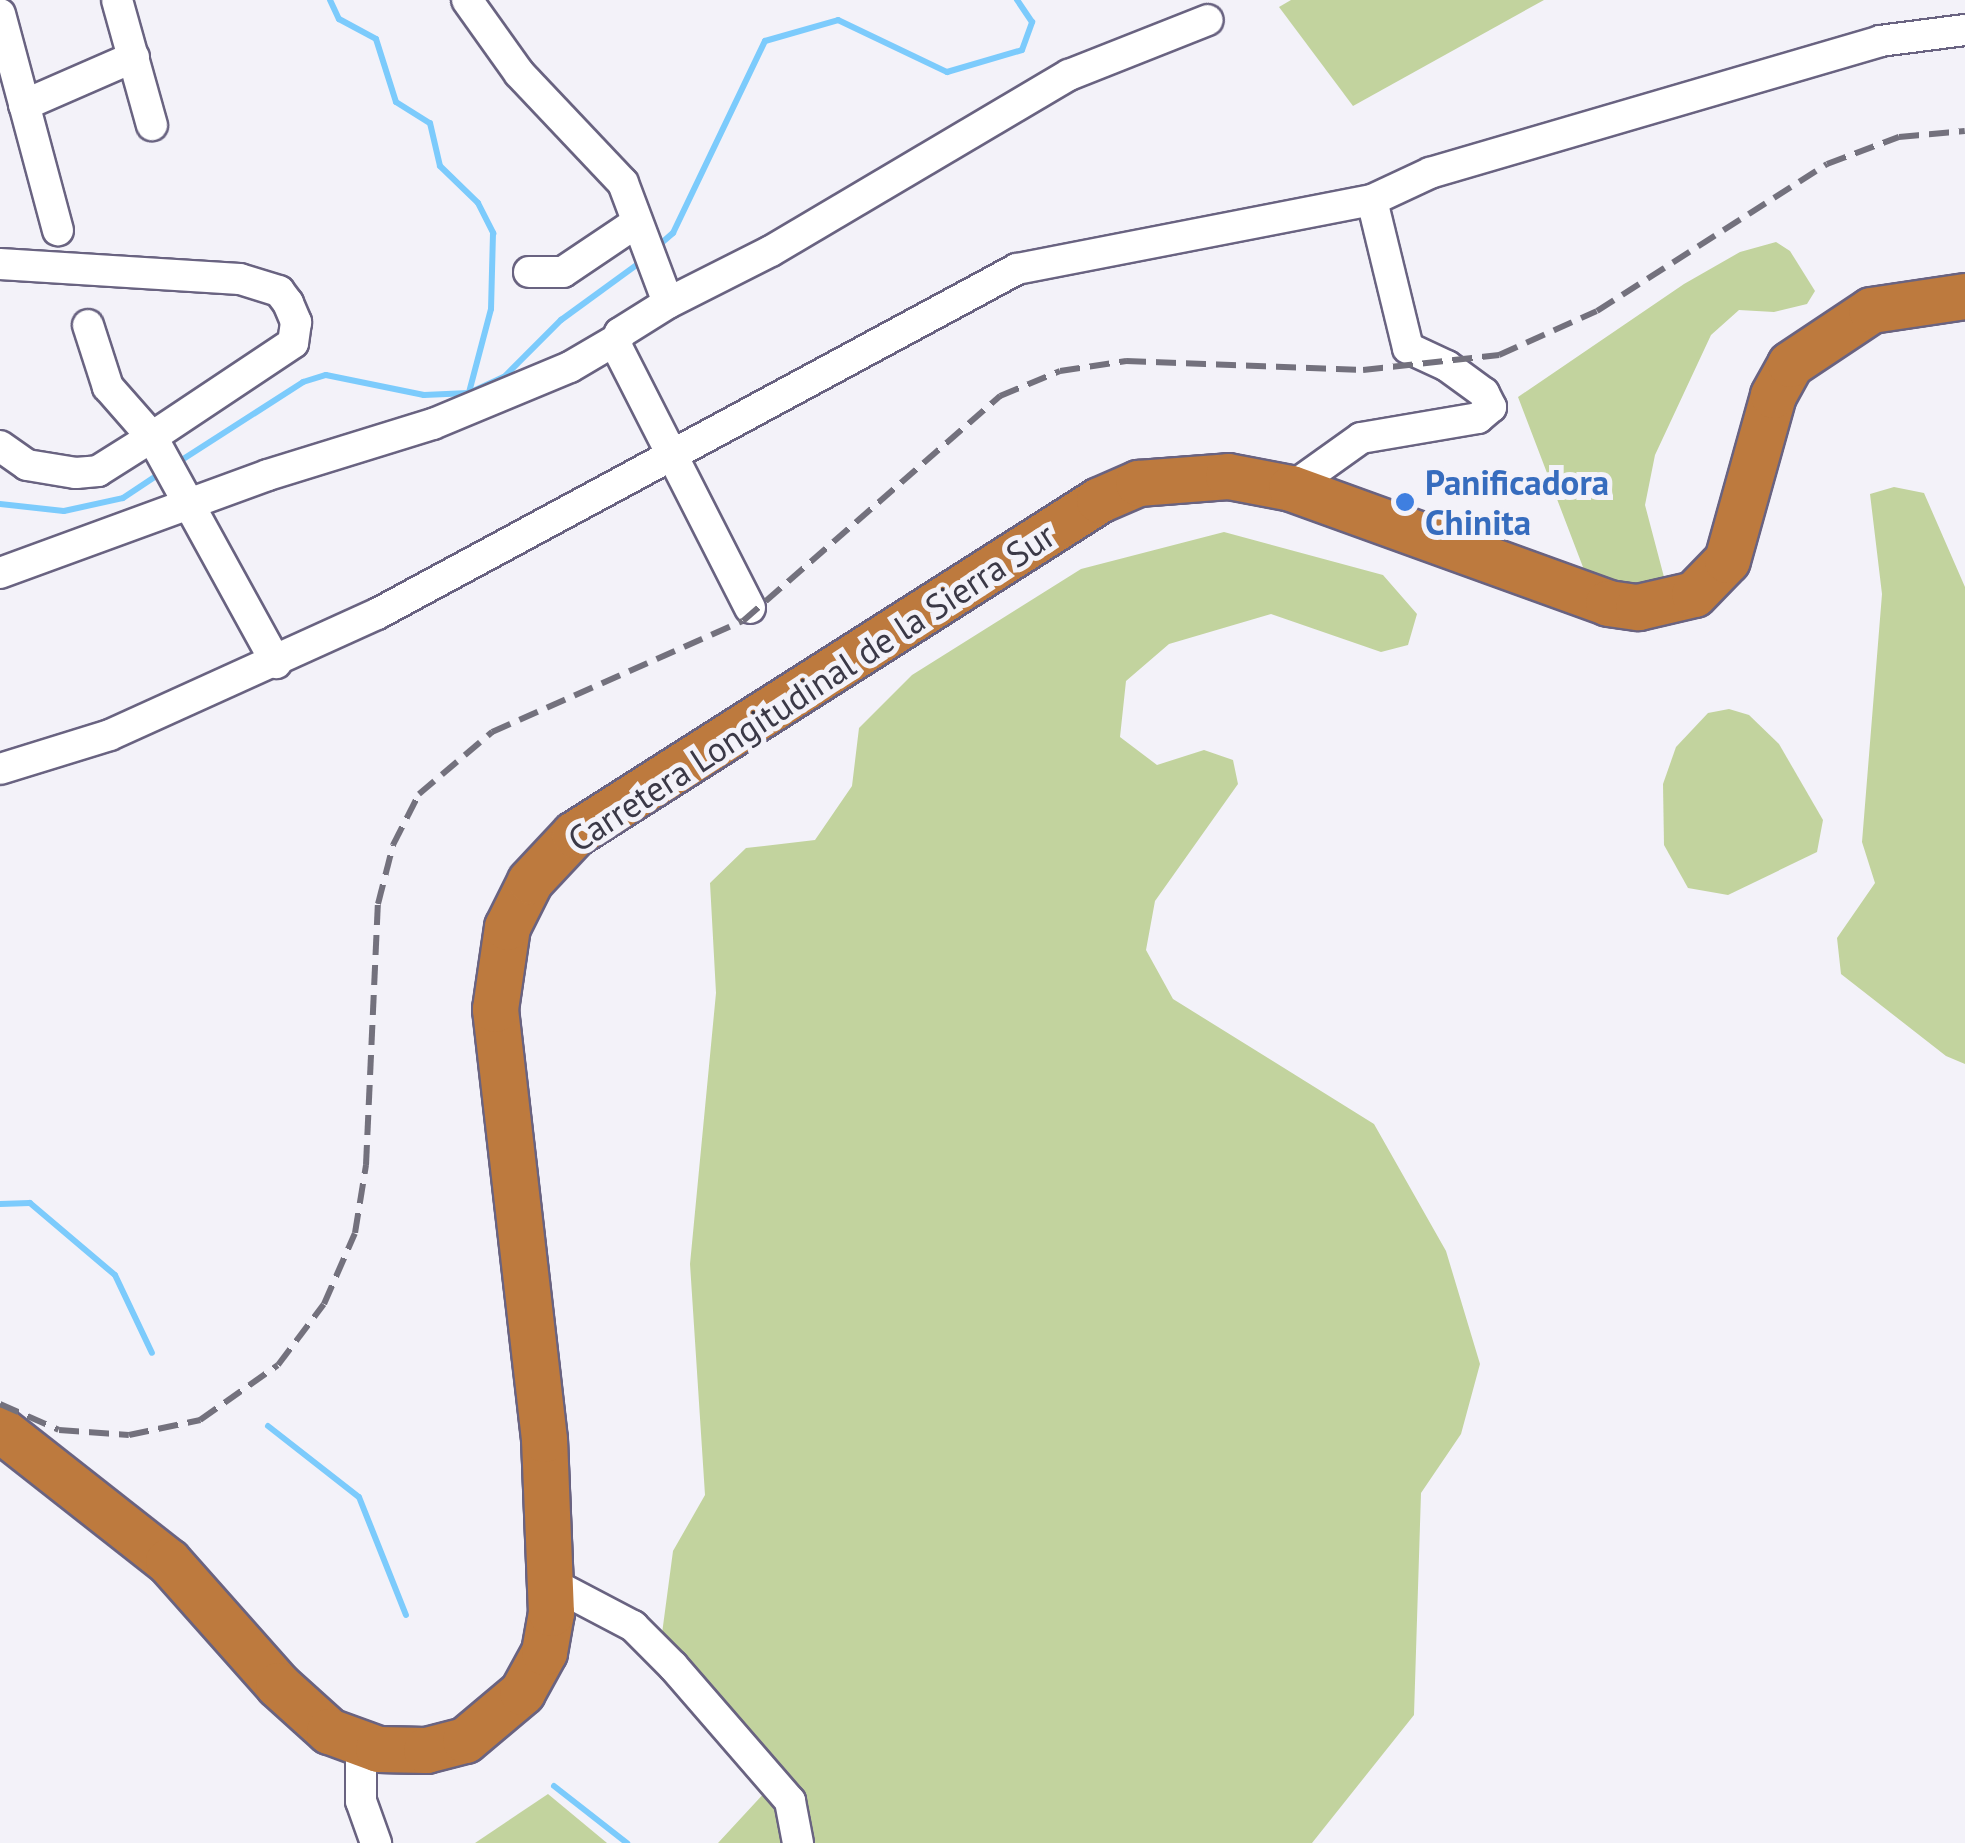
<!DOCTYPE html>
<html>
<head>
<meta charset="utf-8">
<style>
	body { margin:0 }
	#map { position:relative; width:1965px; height:1843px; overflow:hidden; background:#f3f2f9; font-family:"PT Sans",sans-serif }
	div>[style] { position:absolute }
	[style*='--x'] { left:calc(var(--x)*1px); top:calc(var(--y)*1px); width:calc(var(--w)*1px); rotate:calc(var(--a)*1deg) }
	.green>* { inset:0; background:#c2d39e }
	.stream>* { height:6px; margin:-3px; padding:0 3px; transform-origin:3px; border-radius:3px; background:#7ccbfc }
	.roads { filter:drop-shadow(2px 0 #696381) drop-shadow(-2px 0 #696381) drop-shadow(0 2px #696381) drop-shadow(0 -2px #696381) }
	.minor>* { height:30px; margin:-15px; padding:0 15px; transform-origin:15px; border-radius:15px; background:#fff }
	.highway>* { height:45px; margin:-22.5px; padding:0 22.5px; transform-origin:22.5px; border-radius:22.5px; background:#bd7a3e }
	.rail>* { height:6px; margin-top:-3px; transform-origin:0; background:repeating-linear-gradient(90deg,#73717d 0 20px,transparent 0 30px) }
	.dots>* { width:28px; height:28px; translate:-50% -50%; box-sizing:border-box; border:5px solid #f3f2f9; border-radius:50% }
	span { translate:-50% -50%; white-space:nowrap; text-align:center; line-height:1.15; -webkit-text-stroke:10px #f3f2f9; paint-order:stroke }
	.shop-label { font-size:35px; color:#366cbe; font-weight:700 }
	.left { translate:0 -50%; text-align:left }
	.street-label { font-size:35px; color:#3b3947 }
</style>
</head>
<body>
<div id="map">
	<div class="green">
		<i style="clip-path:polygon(1291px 0,1544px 0,1353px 106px,1279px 7px)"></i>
		<i style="clip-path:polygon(1776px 242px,1790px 251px,1815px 291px,1807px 304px,1774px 312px,1739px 310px,1711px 335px,1655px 455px,1645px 505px,1664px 577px,1649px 598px,1586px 575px,1518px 397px,1684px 284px,1740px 252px)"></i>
		<i style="clip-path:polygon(1894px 487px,1924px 493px,1965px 587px,1965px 1064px,1946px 1056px,1841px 974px,1837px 938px,1875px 883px,1862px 842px,1882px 594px,1870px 494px)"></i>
		<i style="clip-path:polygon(1224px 532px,1383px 575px,1417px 614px,1408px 645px,1381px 652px,1271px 614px,1169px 644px,1126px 681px,1120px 737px,1157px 765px,1204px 750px,1233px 760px,1238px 784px,1155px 901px,1146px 950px,1173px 999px,1374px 1124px,1446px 1251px,1480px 1364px,1461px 1434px,1421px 1493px,1414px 1715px,1312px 1843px,718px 1843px,766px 1791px,657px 1671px,673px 1551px,705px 1495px,690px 1264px,716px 993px,710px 883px,746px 848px,815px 840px,852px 786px,859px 728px,912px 675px,1081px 569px)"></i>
		<i style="clip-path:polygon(1729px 709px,1749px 715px,1779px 744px,1823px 820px,1817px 852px,1728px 895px,1688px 888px,1664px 845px,1663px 784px,1676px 747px,1708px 713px)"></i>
		<i style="clip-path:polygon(548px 1794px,607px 1843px,475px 1843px)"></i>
	</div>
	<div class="stream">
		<i style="--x:330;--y:0;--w:21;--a:65"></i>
		<i style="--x:339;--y:19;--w:42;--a:28.4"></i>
		<i style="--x:376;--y:39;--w:66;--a:72.4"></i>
		<i style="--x:396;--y:102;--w:40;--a:32"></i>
		<i style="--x:430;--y:123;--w:44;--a:76.9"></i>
		<i style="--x:440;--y:166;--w:53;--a:44.2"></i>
		<i style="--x:478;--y:203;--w:34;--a:63"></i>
		<i style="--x:493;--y:233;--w:76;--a:91.5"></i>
		<i style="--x:491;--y:309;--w:86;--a:104.8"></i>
		<i style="--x:658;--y:246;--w:20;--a:-41"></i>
		<i style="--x:673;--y:233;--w:213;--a:-64.4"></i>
		<i style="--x:765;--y:41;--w:76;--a:-16"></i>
		<i style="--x:838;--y:20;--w:121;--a:25.5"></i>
		<i style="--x:947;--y:72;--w:78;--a:-16.3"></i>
		<i style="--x:1022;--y:50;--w:30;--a:-70"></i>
		<i style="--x:1032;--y:22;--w:27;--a:-124"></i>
		<i style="--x:177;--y:463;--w:150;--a:-32.7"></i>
		<i style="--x:303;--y:382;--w:24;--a:-17"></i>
		<i style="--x:326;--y:375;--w:100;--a:11.5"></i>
		<i style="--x:424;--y:395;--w:45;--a:-2.5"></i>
		<i style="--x:469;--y:393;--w:38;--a:-25"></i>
		<i style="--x:504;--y:377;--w:81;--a:-45"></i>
		<i style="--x:561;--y:320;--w:100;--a:-36.1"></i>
		<i style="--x:0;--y:504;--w:64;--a:6.2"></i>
		<i style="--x:64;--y:511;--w:60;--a:-12.4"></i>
		<i style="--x:123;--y:498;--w:47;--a:-33.7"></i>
		<i style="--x:0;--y:1204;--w:30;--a:-2"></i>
		<i style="--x:30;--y:1203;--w:111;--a:40.3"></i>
		<i style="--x:115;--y:1275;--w:86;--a:64.6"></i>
		<i style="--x:268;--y:1426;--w:115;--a:38"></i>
		<i style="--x:359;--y:1497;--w:127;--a:68.3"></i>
		<i style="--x:554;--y:1786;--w:93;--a:38"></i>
	</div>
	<div class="roads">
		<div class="minor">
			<i style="--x:117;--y:0;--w:130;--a:74.4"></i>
			<i style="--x:467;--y:0;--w:90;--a:54.5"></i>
			<i style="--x:519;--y:73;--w:151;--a:46.6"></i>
			<i style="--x:623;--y:183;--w:128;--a:69.4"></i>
			<i style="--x:668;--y:303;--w:57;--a:148"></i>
			<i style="--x:620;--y:333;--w:13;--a:108"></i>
			<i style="--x:616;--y:345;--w:295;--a:63"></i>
			<i style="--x:0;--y:14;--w:224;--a:75"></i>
			<i style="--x:24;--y:105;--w:120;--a:-23.6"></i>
			<i style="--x:0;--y:264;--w:240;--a:3.6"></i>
			<i style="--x:240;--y:279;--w:41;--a:17.1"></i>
			<i style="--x:279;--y:291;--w:15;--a:53"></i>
			<i style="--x:288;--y:303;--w:21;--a:67"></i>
			<i style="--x:296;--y:322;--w:21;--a:98"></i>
			<i style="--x:293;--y:343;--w:169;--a:146.3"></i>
			<i style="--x:152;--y:437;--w:258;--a:61.2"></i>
			<i style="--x:529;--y:272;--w:34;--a:0"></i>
			<i style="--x:563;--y:272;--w:88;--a:-33.9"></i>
			<i style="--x:668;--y:303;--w:115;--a:-26.8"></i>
			<i style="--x:771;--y:251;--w:346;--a:-30.6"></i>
			<i style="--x:1069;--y:75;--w:149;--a:-21.6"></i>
			<i style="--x:0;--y:446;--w:33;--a:35"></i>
			<i style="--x:27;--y:465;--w:50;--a:9.3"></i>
			<i style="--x:76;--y:473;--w:22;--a:-5"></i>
			<i style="--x:98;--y:471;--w:64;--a:-32.2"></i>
			<i style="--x:152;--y:437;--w:67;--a:-131.3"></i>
			<i style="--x:108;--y:387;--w:65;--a:-107.9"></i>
			<i style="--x:1291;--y:488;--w:86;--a:-35.5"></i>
			<i style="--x:1361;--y:438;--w:119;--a:-9.7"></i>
			<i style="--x:1478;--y:418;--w:17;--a:-40"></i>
			<i style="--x:1491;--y:407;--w:16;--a:-117"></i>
			<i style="--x:1484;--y:393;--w:46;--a:-143.9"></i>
			<i style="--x:1447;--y:366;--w:43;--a:-155.2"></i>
			<i style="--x:1408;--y:348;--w:152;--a:-103.7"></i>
			<i style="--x:0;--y:573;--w:285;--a:-20.1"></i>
			<i style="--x:268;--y:475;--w:173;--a:-17.2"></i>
			<i style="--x:433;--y:424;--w:148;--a:-22.6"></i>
			<i style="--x:570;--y:367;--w:53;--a:-30.4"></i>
			<i style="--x:0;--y:769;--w:115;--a:-17.2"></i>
			<i style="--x:110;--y:735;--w:293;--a:-24.4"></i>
			<i style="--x:377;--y:614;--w:727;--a:-28.33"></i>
			<i style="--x:1017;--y:269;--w:362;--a:-11"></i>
			<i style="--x:1372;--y:200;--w:64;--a:-25"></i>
			<i style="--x:1430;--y:173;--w:469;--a:-16.3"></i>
			<i style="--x:1880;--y:41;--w:86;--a:-7.4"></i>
			<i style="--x:551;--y:1583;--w:93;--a:27.7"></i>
			<i style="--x:633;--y:1626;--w:57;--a:45"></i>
			<i style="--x:673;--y:1666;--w:179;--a:49.1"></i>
			<i style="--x:790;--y:1801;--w:43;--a:79.2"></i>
			<i style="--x:361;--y:1747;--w:54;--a:90"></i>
			<i style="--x:361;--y:1801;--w:45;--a:70.3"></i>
		</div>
		<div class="highway">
			<i style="--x:0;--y:1429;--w:214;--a:38.2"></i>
			<i style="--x:168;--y:1561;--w:166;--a:48.4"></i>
			<i style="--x:278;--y:1685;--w:69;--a:42"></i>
			<i style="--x:329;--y:1731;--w:52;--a:20.2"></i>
			<i style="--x:378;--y:1749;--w:48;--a:1.2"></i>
			<i style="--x:426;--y:1750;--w:40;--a:-14.4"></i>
			<i style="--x:465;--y:1740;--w:75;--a:-40.1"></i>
			<i style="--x:522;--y:1692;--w:46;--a:-61.2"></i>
			<i style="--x:544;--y:1652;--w:40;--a:-80"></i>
			<i style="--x:551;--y:1613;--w:174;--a:-92.3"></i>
			<i style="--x:544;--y:1439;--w:433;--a:-96.5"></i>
			<i style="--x:495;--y:1009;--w:83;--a:-81.7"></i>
			<i style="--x:507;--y:927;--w:51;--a:-63.4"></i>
			<i style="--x:530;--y:881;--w:64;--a:-46.9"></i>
			<i style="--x:574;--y:834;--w:622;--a:-32.46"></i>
			<i style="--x:1099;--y:500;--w:43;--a:-23.6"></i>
			<i style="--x:1138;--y:483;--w:90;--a:-4.4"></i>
			<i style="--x:1228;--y:476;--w:64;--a:10.8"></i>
			<i style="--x:1291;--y:488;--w:337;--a:19.9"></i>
			<i style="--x:1608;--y:603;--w:30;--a:8"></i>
			<i style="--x:1638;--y:607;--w:57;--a:-13.1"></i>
			<i style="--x:1694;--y:594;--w:47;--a:-45.9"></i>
			<i style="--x:1727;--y:560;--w:171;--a:-74.4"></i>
			<i style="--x:1773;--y:395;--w:35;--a:-61"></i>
			<i style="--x:1790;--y:364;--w:97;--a:-33.7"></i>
			<i style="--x:1871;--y:310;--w:95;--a:-8.5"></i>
		</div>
	</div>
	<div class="rail">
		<i style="--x:0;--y:1404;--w:64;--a:23.8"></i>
		<i style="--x:59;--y:1430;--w:70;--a:4.1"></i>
		<i style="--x:129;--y:1435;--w:73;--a:-11.9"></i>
		<i style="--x:200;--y:1420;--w:95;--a:-35.2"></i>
		<i style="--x:278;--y:1365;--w:76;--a:-53"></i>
		<i style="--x:324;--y:1304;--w:77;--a:-66.4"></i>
		<i style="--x:355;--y:1233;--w:69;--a:-80.8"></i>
		<i style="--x:366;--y:1165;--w:261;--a:-87.4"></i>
		<i style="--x:378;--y:904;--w:61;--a:-75.7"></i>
		<i style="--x:393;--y:845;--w:57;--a:-63"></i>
		<i style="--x:419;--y:794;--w:96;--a:-40.3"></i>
		<i style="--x:492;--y:732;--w:274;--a:-23.9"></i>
		<i style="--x:743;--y:621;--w:342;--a:-41.2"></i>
		<i style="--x:1000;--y:396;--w:65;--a:-22.6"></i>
		<i style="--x:1060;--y:371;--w:67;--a:-8.6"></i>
		<i style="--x:1126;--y:361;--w:237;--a:2.2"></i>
		<i style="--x:1363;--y:370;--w:137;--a:-6.3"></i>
		<i style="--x:1499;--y:355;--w:107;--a:-24.2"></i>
		<i style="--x:1597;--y:311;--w:273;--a:-32.6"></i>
		<i style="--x:1827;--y:164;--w:77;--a:-20.6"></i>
		<i style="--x:1899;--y:137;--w:66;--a:-5.2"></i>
	</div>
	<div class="dots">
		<i style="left:1405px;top:502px;background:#3f7fe0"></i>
	</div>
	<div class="shop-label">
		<span class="left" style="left:1425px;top:502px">Panificadora<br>Chinita</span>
	</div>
	<div class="street-label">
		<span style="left:811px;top:687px;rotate:-33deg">Carretera Longitudinal de la Sierra Sur</span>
	</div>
</div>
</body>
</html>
